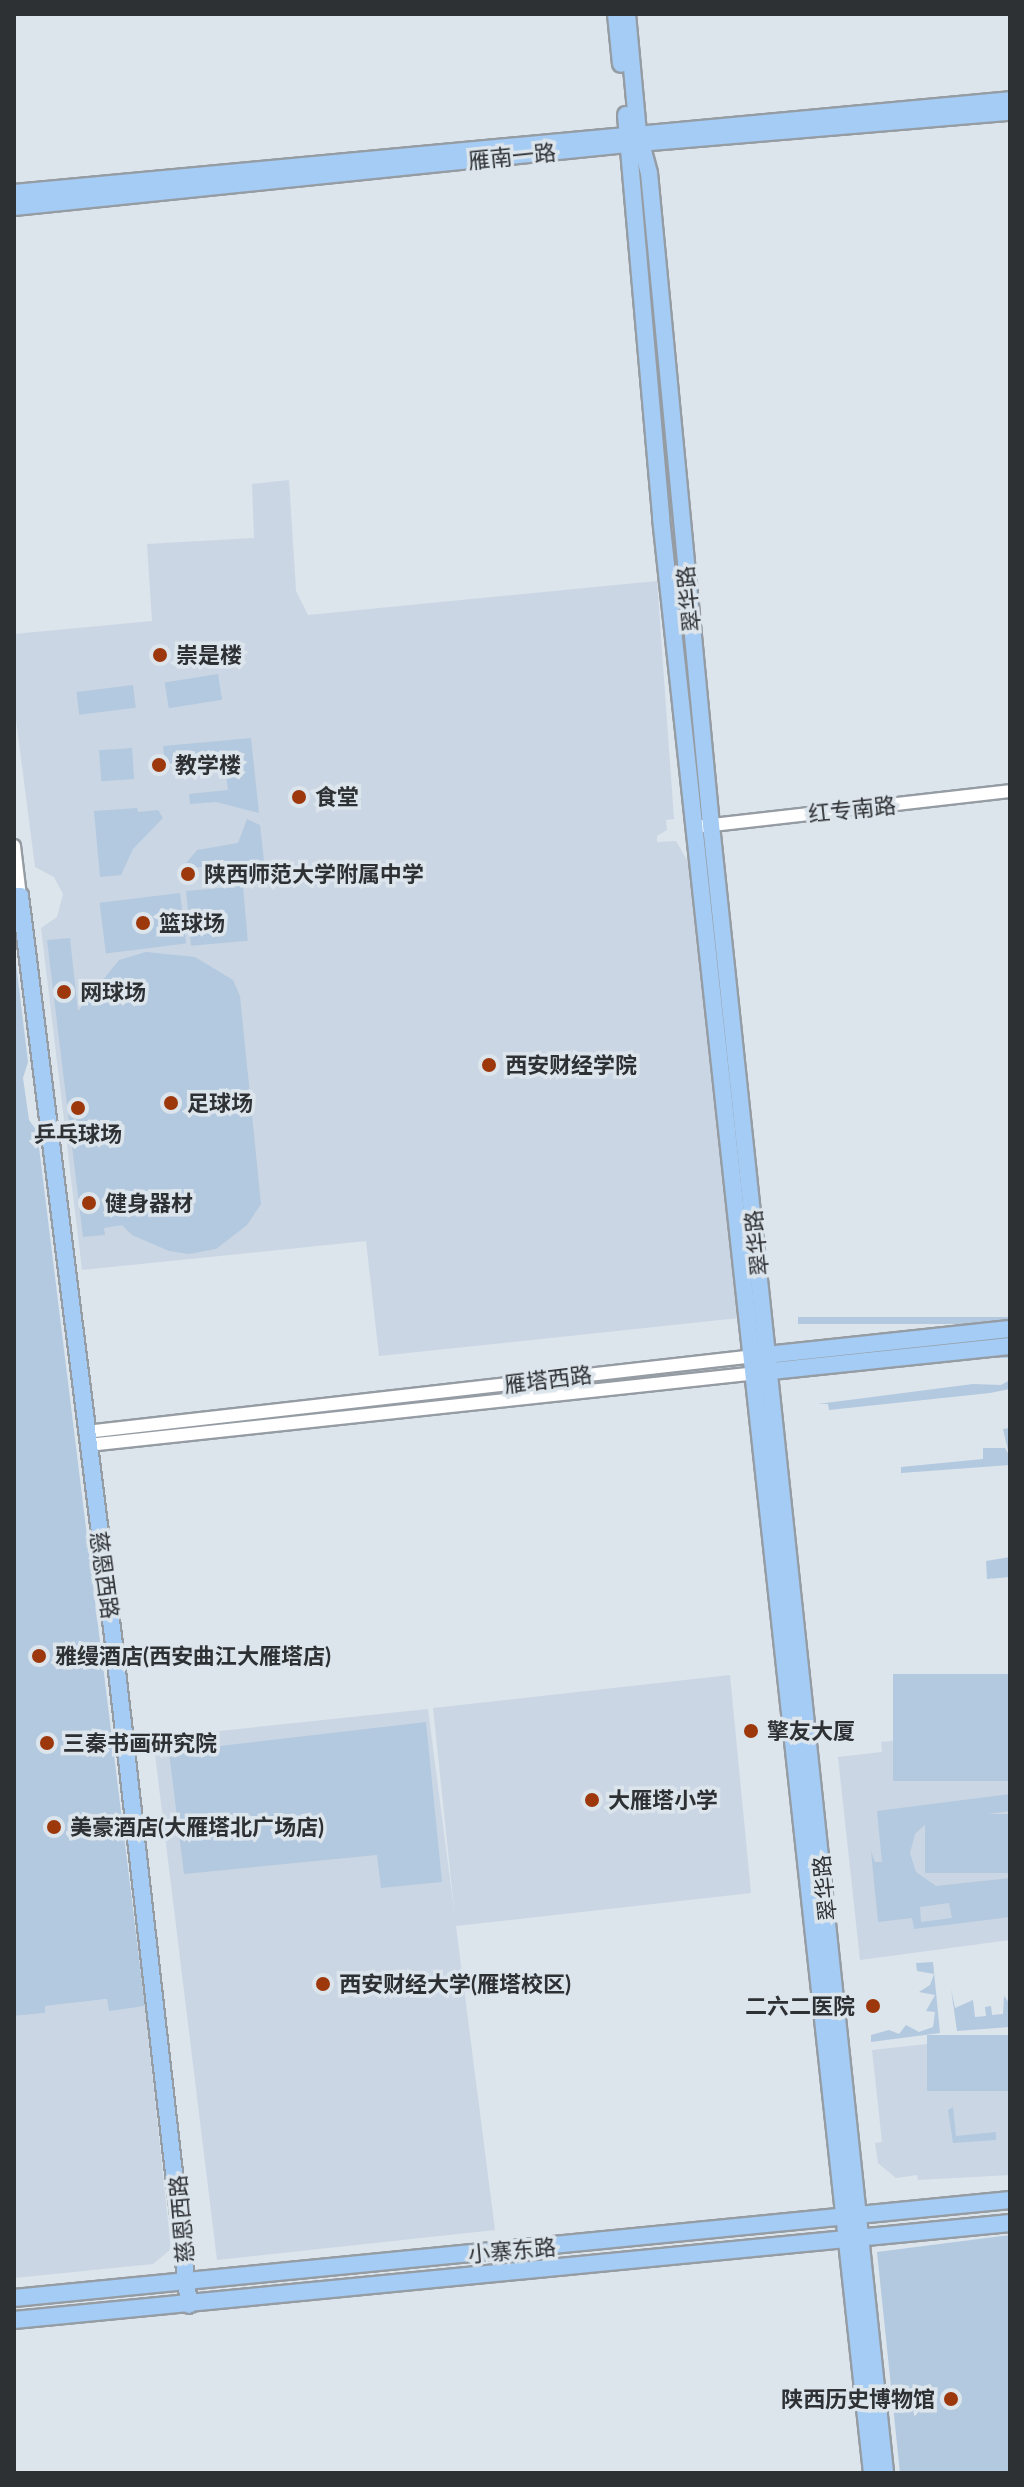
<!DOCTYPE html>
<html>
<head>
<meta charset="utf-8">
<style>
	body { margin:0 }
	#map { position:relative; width:1024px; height:2487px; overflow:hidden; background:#dce4ec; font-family:Lato,"Noto Sans SC",sans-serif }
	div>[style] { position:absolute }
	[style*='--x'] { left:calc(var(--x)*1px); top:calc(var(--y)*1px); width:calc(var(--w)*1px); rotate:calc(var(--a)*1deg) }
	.built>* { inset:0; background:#cad6e4 }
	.green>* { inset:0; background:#b3c9df; transform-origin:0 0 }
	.roads { filter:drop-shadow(2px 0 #959ca3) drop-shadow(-2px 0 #959ca3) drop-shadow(0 2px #959ca3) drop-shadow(0 -2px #959ca3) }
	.minor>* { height:12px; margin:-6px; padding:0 6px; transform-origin:6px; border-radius:6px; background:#fff }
	.major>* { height:16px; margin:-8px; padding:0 8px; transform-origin:8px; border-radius:8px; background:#a5ccf4 }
	.dots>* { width:22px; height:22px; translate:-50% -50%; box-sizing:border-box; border:4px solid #dce4ec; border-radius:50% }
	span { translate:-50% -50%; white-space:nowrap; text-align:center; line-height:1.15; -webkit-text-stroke:7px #dce4ec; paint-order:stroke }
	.street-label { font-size:22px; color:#2e3134 }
	.poi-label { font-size:22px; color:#2e3134; font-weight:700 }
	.left { translate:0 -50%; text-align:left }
	.right { translate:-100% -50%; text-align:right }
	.frame { position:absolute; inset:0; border:16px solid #2e3134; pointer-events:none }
</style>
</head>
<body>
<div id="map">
	<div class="built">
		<i style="clip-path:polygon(289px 480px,296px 591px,308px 615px,657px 581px,674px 819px,666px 820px,667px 830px,657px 836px,657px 842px,676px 841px,691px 867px,739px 1318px,379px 1356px,366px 1241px,82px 1270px,41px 928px,57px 917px,63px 894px,54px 877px,35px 867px,14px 704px,14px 634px,152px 621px,147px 544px,254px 538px,252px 484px)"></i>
		<i style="clip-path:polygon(1010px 1674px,1010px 1940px,860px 1960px,838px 1757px,882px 1752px,881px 1742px,899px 1740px,894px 1689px)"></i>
		<i style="clip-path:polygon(730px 1675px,751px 1893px,456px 1926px,495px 2230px,217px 2260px,153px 1738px,428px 1709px,455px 1918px,433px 1708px)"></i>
		<i style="clip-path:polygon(108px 1999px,110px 2010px,145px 2006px,171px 2249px,153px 2264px,14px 2278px,14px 2016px,45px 2013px,45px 2006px)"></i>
		<i style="clip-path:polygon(1010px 2035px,1010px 2175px,918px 2180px,917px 2175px,896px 2178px,878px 2163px,875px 2143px,882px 2142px,872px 2050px)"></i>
	</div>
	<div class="green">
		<i style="left:218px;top:674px;width:26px;height:54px;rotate:81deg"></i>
		<i style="left:133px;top:685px;width:23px;height:57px;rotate:83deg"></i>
		<i style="clip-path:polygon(251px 738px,259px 813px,216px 802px,190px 804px,189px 794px,228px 790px,226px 775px,234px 773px,231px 753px,208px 755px,204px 762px,165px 765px,163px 746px)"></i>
		<i style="left:132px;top:748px;width:31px;height:33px;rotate:86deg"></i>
		<i style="clip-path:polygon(137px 808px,138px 812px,158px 810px,163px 818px,133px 849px,121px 875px,100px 877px,94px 811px)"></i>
		<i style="clip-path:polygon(247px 819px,260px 825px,264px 861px,181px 869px,197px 850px,238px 843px)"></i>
		<i style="left:243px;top:886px;width:55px;height:57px;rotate:85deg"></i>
		<i style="left:180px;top:893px;width:51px;height:81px;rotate:83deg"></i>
		<i style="clip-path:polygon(70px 938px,78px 1011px,119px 960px,146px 952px,195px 957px,233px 980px,240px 996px,261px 1204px,247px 1225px,216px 1249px,189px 1254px,169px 1251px,132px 1235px,122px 1225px,104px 1228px,105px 1235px,83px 1237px,47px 940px)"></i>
		<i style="clip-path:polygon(14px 947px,28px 1062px,23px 1078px,29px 1120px,37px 1131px,145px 2006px,109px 2011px,107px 1999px,45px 2006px,45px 2013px,14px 2016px)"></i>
		<i style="left:1010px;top:1317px;width:7px;height:212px;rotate:90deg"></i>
		<i style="left:1010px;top:1351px;width:7px;height:209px;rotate:90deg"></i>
		<i style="clip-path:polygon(1010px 1380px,1010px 1389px,990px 1393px,829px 1410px,828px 1404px,818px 1404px,973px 1384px,1001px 1385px)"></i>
		<i style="clip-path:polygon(1010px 1428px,1010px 1465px,901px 1473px,901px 1467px,983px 1459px,983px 1448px,1005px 1448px,1009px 1455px,1003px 1429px)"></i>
		<i style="clip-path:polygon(1010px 1557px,1010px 1577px,987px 1579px,986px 1561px)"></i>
		<i style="left:1010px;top:1674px;width:107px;height:117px;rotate:90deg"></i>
		<i style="clip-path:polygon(426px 1722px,442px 1882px,381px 1888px,377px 1855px,184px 1874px,169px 1752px)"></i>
		<i style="clip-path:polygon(evenodd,1010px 1794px,1010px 1811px,928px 1822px,915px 1834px,910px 1853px,916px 1872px,936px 1886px,1010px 1878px,1010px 1917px,914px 1929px,912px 1918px,878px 1922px,871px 1851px,875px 1862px,882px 1862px,877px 1811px,1010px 1794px,949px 1903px,952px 1918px,921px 1922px,920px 1907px,949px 1903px)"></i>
		<i style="left:1010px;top:1814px;width:59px;height:85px;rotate:90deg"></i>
		<i style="clip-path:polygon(933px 1962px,940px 2033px,871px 2042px,871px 2035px,889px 2030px,899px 2034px,906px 2025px,919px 2032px,933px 2027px,935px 2012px,926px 2011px,935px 1995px,919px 1992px,930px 1985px,934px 1974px,917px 1971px,916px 1963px)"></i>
		<i style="clip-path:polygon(951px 1989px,955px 2008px,973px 2000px,975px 2017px,986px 2016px,985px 2007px,991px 2006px,992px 2015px,1003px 2014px,1004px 1996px,1010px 2004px,1010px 2027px,957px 2031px)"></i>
		<i style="left:1010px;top:2035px;width:56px;height:83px;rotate:90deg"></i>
		<i style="clip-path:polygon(953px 2107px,956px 2136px,996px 2132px,996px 2140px,953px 2143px,948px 2110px)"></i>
		<i style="clip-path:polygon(1010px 2235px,1010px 2473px,900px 2473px,877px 2252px)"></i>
	</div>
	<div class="roads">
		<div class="minor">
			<i style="--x:703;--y:826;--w:309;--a:-6.5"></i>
			<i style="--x:14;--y:846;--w:50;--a:83.2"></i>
			<i style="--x:86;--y:1432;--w:673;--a:-6.48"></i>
			<i style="--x:88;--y:1445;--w:673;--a:-6.14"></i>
		</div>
		<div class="major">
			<i style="--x:616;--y:14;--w:50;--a:84.3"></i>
			<i style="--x:627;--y:14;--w:119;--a:84.7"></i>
			<i style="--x:638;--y:132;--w:42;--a:75"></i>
			<i style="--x:649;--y:173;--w:655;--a:84.57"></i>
			<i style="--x:711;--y:825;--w:1657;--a:83.97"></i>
			<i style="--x:626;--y:115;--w:405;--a:85"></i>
			<i style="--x:661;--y:518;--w:1966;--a:83.84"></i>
			<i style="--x:14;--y:193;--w:1000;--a:-5.33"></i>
			<i style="--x:14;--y:207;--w:616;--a:-5.87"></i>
			<i style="--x:627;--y:144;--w:384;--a:-4.8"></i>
			<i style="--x:14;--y:896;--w:6;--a:0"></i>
			<i style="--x:20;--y:896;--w:746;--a:82.84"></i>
			<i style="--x:113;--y:1636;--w:673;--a:83.52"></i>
			<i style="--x:757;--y:1356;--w:254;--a:-6.1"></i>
			<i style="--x:762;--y:1372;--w:249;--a:-6"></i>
			<i style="--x:14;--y:2298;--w:1001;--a:-5.62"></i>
			<i style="--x:14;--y:2320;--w:1001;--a:-5.56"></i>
		</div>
	</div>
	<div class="dots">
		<i style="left:160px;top:655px;background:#9d380c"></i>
		<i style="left:159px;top:765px;background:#9d380c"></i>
		<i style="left:299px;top:797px;background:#9d380c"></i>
		<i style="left:188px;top:874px;background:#9d380c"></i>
		<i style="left:143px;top:923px;background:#9d380c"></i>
		<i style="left:64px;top:992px;background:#9d380c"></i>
		<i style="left:489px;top:1065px;background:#9d380c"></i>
		<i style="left:171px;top:1103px;background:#9d380c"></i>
		<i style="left:78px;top:1108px;background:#9d380c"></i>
		<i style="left:89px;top:1203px;background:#9d380c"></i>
		<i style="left:39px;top:1656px;background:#9d380c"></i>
		<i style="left:751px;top:1731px;background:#9d380c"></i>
		<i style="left:47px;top:1743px;background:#9d380c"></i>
		<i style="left:592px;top:1800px;background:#9d380c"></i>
		<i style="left:54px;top:1827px;background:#9d380c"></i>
		<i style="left:323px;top:1984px;background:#9d380c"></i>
		<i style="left:873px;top:2006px;background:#9d380c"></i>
		<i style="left:951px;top:2399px;background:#9d380c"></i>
	</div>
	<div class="street-label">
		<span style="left:512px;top:156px;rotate:-6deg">雁南一路</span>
		<span style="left:688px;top:599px;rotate:-96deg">翠华路</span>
		<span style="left:852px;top:809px;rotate:-6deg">红专南路</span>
		<span style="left:756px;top:1243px;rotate:-96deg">翠华路</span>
		<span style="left:548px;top:1379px;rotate:-7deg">雁塔西路</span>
		<span style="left:105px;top:1575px;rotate:82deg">慈恩西路</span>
		<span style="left:824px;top:1888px;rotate:-96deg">翠华路</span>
		<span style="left:181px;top:2219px;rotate:-95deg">慈恩西路</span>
		<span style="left:512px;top:2250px;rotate:-5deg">小寨东路</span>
	</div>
	<div class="poi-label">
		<span class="left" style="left:176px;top:655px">崇是楼</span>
		<span class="left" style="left:175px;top:765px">教学楼</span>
		<span class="left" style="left:315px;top:797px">食堂</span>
		<span class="left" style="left:204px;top:874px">陕西师范大学附属中学</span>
		<span class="left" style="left:159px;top:923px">篮球场</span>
		<span class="left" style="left:80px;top:992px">网球场</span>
		<span class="left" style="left:505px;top:1065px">西安财经学院</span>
		<span class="left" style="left:187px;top:1103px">足球场</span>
		<span style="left:78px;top:1134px">乒乓球场</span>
		<span class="left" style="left:105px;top:1203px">健身器材</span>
		<span class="left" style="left:55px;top:1656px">雅缦酒店(西安曲江大雁塔店)</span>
		<span class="left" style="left:767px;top:1731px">擎友大厦</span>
		<span class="left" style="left:63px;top:1743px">三秦书画研究院</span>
		<span class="left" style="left:608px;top:1800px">大雁塔小学</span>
		<span class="left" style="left:70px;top:1827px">美豪酒店(大雁塔北广场店)</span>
		<span class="left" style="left:339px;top:1984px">西安财经大学(雁塔校区)</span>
		<span class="right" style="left:855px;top:2006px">二六二医院</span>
		<span class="right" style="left:935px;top:2399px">陕西历史博物馆</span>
	</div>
	<div class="frame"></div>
</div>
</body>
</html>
